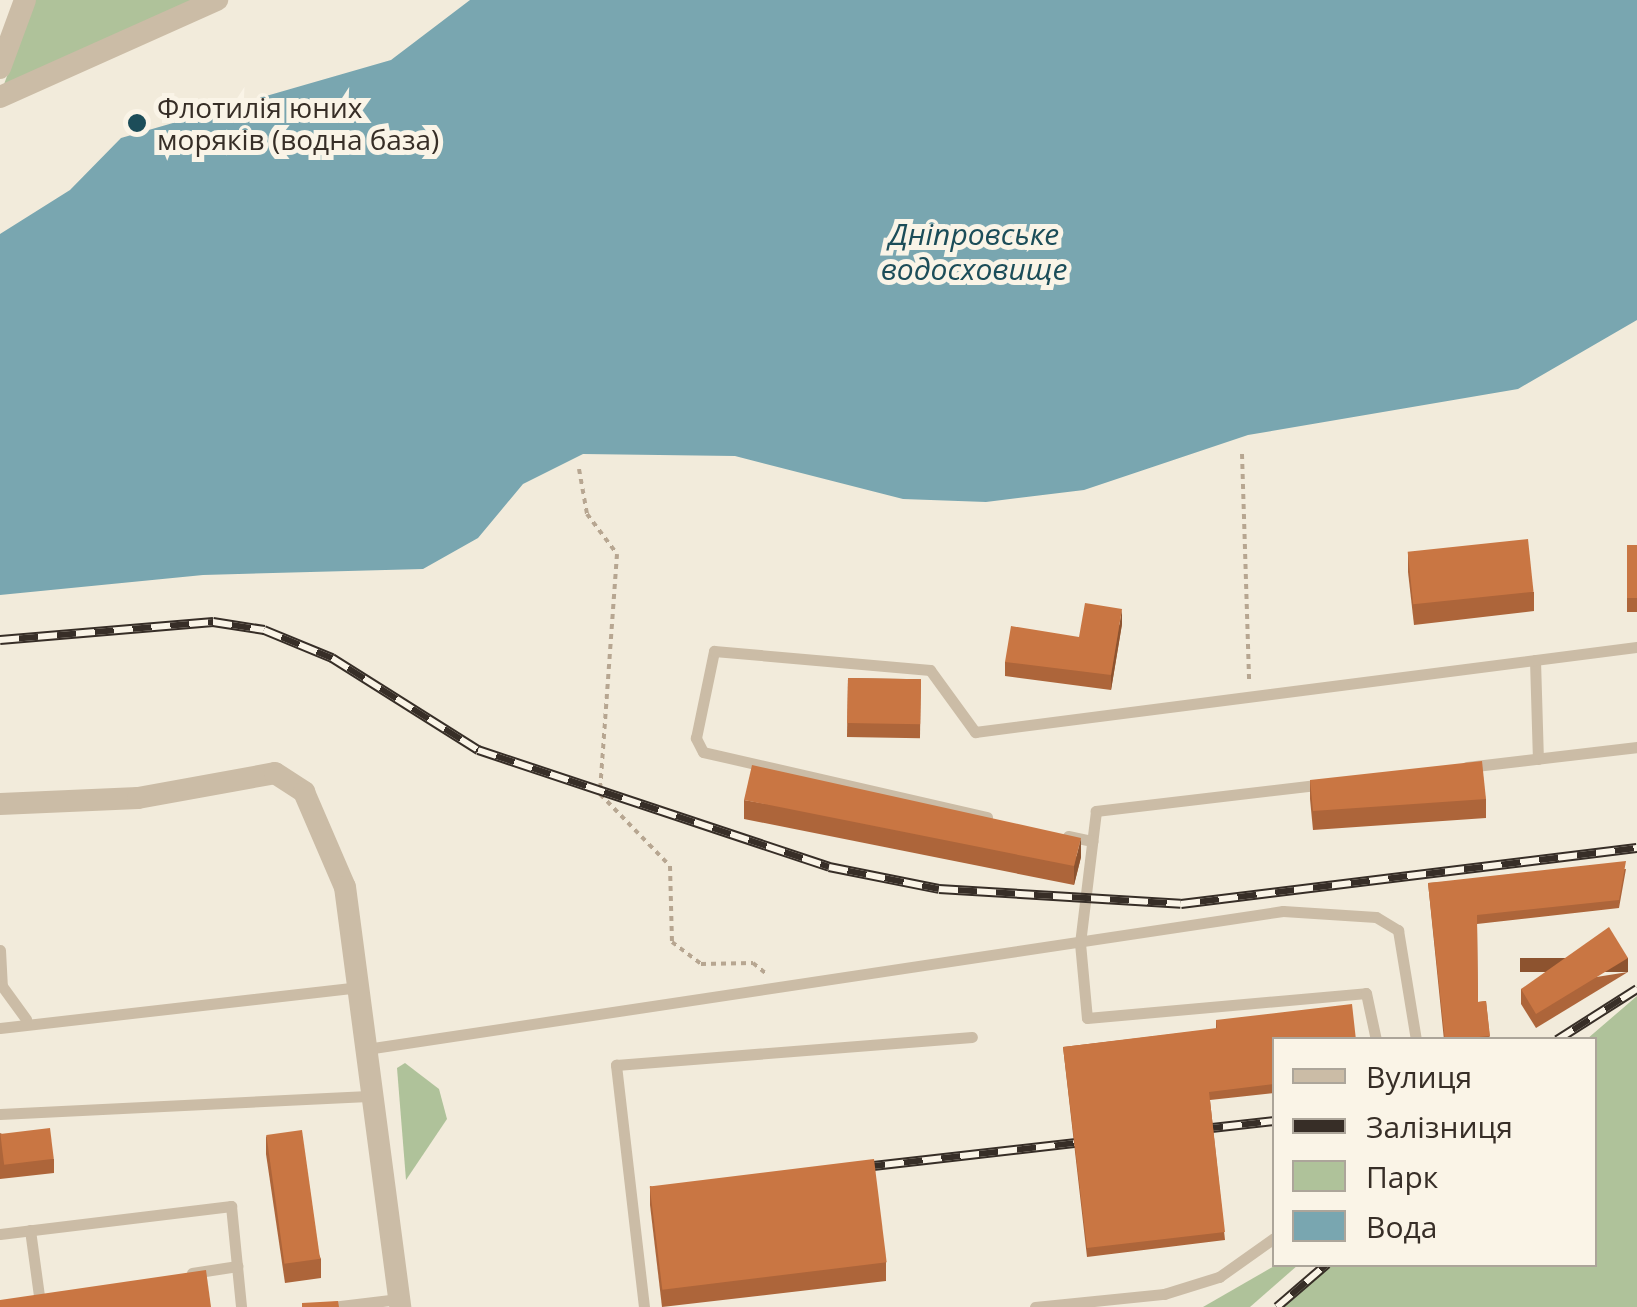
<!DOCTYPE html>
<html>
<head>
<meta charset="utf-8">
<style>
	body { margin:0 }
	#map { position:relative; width:1637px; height:1307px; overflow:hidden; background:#f2ebdb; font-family:"Open Sans",sans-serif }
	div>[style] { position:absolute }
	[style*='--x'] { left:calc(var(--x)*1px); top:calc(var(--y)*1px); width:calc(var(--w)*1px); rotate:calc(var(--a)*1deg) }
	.green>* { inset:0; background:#afc29a }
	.water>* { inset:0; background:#79a6b0 }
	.path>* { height:4px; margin-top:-2px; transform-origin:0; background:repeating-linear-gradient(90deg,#b7a691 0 5px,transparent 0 10px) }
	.service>* { height:11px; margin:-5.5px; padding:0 5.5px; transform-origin:5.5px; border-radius:5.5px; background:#cbbca6 }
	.minor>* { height:22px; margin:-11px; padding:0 11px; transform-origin:11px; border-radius:11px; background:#cbbca6 }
	.rail>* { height:10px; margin-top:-5px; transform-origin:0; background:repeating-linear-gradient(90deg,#faf4e7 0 19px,#372e27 0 38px); box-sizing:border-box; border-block:2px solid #372e27 }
	.wall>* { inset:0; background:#ad653a; transform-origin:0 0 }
	.shaded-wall>* { inset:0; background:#8d532f; transform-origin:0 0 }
	.building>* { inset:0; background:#c97643; transform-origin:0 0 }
	.dots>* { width:28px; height:28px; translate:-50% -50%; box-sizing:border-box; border:5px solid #faf4e7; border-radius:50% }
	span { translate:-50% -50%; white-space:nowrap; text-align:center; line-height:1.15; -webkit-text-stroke:10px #faf4e7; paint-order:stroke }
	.poi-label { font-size:28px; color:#372e27 }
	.left { translate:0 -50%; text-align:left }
	.water-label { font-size:30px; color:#1c4d59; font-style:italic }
	.legend { position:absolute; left:1272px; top:1037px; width:325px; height:230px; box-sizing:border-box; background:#faf4e7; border:2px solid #aca59a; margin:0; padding:12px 18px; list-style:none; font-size:30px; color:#372e27 }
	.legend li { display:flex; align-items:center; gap:20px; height:50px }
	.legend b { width:50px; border:2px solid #aca59a }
</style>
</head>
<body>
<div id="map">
	<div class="green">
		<i style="clip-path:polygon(35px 0,198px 0,3px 87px)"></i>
		<i style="clip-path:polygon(1637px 996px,1637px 1307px,1277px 1307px,1327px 1265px,1594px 1264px,1594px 1040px,1587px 1039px)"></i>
		<i style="clip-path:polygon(405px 1063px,439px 1089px,447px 1119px,406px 1180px,397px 1068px)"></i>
		<i style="clip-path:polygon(1276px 1265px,1298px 1265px,1250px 1307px,1203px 1307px)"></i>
	</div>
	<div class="water">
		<i style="clip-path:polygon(470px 0,1637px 0,1637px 320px,1518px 389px,1248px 435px,1084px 490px,986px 502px,903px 499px,735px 456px,583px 454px,523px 484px,478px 538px,423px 569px,203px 575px,0 595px,0 234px,70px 190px,121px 138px,391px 60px)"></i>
	</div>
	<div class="path">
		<i style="--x:1242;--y:454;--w:228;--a:88.2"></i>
		<i style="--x:579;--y:469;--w:46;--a:79.9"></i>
		<i style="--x:587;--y:514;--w:50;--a:53.1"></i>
		<i style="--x:617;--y:554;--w:241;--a:94.1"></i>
		<i style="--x:600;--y:794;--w:100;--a:45.8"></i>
		<i style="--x:670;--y:866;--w:76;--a:88.5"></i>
		<i style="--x:672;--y:942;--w:36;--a:37"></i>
		<i style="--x:701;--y:964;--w:52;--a:-1.1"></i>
		<i style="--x:753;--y:963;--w:19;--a:39"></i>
	</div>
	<div class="service">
		<i style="--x:1535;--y:660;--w:99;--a:88.3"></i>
		<i style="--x:1467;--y:767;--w:171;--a:-6.7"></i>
		<i style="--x:1325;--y:784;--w:231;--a:173.3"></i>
		<i style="--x:1096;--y:811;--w:133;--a:96.9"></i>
		<i style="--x:1080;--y:943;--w:75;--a:84.7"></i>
		<i style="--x:1087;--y:1018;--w:280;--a:-5.1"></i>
		<i style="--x:1366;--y:993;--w:48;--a:78"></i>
		<i style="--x:987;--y:817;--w:291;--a:-167.1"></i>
		<i style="--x:703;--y:752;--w:16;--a:-117"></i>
		<i style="--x:696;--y:738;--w:89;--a:-78.3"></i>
		<i style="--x:714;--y:651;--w:217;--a:5"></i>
		<i style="--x:930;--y:670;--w:77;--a:54"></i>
		<i style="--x:975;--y:732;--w:667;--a:-7.32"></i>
		<i style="--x:1068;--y:836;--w:25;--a:12"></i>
		<i style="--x:0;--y:950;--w:36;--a:87"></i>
		<i style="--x:2;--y:986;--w:41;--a:54"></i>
		<i style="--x:0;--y:1028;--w:360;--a:-6.5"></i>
		<i style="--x:373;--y:1048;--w:920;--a:-8.56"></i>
		<i style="--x:1283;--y:911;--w:93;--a:3.7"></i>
		<i style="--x:1376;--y:917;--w:26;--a:31"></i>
		<i style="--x:1398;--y:930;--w:111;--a:80.7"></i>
		<i style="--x:0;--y:1114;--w:374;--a:-2.8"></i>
		<i style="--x:30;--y:1230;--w:67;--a:82.2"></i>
		<i style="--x:0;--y:1234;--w:233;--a:-6.9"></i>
		<i style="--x:231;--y:1206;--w:101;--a:84.3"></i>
		<i style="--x:192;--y:1273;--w:46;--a:-8.8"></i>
		<i style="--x:332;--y:1307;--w:67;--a:-6.8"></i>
		<i style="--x:644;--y:1307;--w:244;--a:-96.6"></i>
		<i style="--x:616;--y:1065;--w:357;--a:-4.5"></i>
		<i style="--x:1035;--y:1307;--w:130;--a:-5.8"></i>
		<i style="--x:1164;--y:1294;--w:58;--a:-17.2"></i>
		<i style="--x:1219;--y:1277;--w:67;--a:-35.3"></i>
	</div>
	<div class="minor">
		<i style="--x:0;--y:68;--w:72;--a:-69.8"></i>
		<i style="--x:0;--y:97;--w:238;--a:-24.1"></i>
		<i style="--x:0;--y:804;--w:138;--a:-2.5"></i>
		<i style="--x:138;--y:798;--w:139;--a:-10.3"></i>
		<i style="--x:275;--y:773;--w:35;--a:33"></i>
		<i style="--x:304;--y:792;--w:103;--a:66.7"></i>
		<i style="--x:345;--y:887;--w:424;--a:82.5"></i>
	</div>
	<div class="rail">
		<i style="--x:0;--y:640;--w:214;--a:-4.8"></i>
		<i style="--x:213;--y:622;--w:52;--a:8.9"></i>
		<i style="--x:264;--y:630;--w:74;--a:22.4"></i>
		<i style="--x:332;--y:658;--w:173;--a:32.2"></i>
		<i style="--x:478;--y:750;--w:370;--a:18.4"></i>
		<i style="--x:829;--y:867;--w:112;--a:11.3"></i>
		<i style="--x:939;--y:889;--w:242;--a:3.5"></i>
		<i style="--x:1181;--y:904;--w:459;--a:-7"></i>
		<i style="--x:1557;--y:1040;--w:95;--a:-32.5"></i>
		<i style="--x:1185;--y:1131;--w:90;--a:-6.4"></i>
		<i style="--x:847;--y:1169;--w:255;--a:-6.5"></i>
		<i style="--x:1277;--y:1307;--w:66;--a:-40.7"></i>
	</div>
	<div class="wall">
		<i style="left:1627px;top:545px;width:10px;height:67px"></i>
		<i style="clip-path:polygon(1408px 553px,1534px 592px,1534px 611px,1414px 625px,1408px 572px)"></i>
		<i style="clip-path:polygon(1122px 624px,1111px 690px,1005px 676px,1005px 662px)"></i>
		<i style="left:848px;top:678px;width:73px;height:59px;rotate:1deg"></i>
		<i style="clip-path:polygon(1310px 780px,1486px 799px,1486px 818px,1313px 830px,1310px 799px)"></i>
		<i style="clip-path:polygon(744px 800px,1081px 857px,1074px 885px,744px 819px)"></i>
		<i style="clip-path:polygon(1626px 869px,1619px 908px,1477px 924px,1478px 1002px,1486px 1001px,1490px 1040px,1444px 1040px,1428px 883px)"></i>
		<i style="clip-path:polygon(1628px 972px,1536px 1028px,1521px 1004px,1521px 989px)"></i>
		<i style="clip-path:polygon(1216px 1020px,1274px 1040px,1274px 1093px,1210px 1100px,1225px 1240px,1087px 1257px,1063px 1047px,1216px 1029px)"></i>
		<i style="clip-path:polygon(0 1133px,54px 1159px,54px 1173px,0 1179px)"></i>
		<i style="clip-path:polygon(266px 1135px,321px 1259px,321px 1278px,285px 1283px,266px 1154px)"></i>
		<i style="clip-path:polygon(650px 1186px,886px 1262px,886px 1281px,662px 1307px,650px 1205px)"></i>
	</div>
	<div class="shaded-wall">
		<i style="clip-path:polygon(1122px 609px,1122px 624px,1111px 690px,1111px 675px)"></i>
		<i style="clip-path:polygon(1081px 838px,1081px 857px,1074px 885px,1074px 866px)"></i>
		<i style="left:1628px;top:958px;width:14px;height:108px;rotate:90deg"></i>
	</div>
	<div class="building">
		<i style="left:1528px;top:539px;width:53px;height:121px;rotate:84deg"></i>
		<i style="left:1627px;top:545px;width:10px;height:53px"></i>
		<i style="clip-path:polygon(1085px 603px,1122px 609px,1111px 675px,1005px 662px,1011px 626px,1079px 637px)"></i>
		<i style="left:848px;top:678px;width:73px;height:45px;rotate:1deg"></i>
		<i style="clip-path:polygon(1482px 761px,1486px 799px,1313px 811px,1310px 780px)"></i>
		<i style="clip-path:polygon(752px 765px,1081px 838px,1074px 866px,744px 800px)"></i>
		<i style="clip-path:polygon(1626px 861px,1619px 900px,1477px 915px,1478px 1002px,1486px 1001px,1490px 1036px,1445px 1040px,1428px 883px)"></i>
		<i style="clip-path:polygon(1609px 927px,1628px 958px,1536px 1014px,1521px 989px)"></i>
		<i style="clip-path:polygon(1352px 1004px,1356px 1040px,1274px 1040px,1274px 1084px,1209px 1092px,1225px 1232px,1087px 1248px,1063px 1047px,1217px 1028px,1216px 1020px)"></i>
		<i style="left:50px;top:1128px;width:31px;height:50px;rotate:83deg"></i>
		<i style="left:302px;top:1130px;width:130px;height:36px;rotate:82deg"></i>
		<i style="left:874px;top:1159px;width:104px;height:226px;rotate:83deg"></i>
		<i style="clip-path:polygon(206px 1270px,211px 1307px,0 1307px,0 1300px)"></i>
		<i style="clip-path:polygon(338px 1301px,339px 1307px,302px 1307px,302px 1303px)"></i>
	</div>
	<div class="dots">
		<i style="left:137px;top:123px;background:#1c4d59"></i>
	</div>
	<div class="poi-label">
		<span class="left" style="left:157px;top:123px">Флотилія юних<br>моряків (водна база)</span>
	</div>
	<div class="water-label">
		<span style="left:974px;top:251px">Дніпровське<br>водосховище</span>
	</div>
	<ul class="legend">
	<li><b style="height:12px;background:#cbbca6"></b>Вулиця</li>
	<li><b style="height:12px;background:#372e27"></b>Залізниця</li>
	<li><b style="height:28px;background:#afc29a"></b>Парк</li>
	<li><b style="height:28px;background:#79a6b0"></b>Вода</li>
	</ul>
</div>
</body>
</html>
